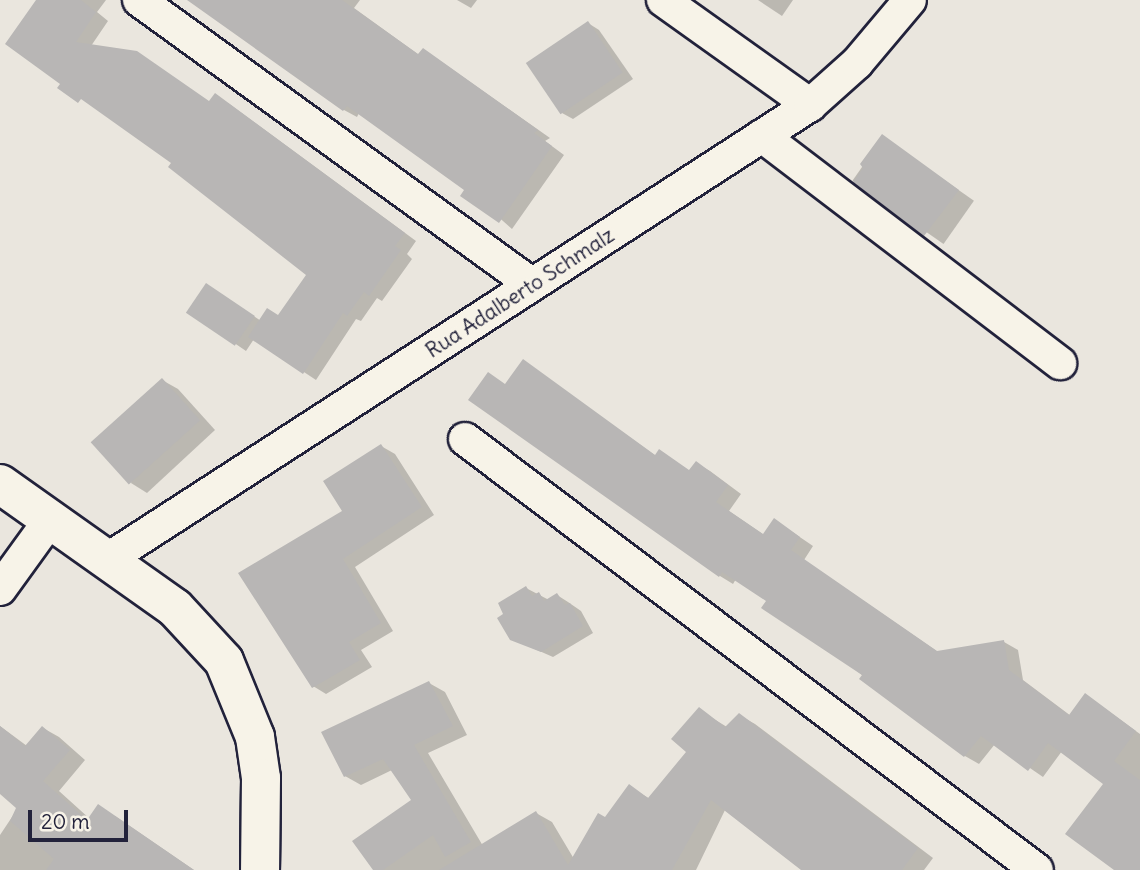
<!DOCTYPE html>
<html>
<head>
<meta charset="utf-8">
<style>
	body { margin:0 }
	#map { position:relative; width:1140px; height:870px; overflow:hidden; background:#eae6de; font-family:Delius,sans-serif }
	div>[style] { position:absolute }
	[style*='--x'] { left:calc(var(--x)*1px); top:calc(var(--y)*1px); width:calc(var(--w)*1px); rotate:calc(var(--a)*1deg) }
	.shadow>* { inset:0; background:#0003; transform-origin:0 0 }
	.building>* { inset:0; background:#b8b6b5; transform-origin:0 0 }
	.roads { filter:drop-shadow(2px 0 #22223b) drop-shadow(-2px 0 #22223b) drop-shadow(0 2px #22223b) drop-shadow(0 -2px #22223b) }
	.street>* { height:32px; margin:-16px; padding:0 16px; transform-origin:16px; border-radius:16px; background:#f7f3e8 }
	.secondary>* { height:38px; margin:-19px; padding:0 19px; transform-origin:19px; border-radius:19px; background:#f7f3e8 }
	span { translate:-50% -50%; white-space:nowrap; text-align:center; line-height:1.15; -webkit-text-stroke:7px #f7f3e8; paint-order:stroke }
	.street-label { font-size:21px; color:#22223b }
	.scale { position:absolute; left:28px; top:810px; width:100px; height:32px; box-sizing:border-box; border:4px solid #22223b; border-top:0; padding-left:9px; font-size:21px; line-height:24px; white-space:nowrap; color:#22223b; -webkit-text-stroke:5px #f7f3e8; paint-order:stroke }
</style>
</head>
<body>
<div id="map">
	<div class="shadow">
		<i style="clip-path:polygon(40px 0,106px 0,97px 12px,108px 21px,91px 46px,93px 103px)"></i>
		<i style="clip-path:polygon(212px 0,360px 0,354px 8px,419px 55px,436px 58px,550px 138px,545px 141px,564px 155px,512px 229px,467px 189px,359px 113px,357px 117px,344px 110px)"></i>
		<i style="clip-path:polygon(457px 0,477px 0,471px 8px)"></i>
		<i style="clip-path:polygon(758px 0,793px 0,782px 16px)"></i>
		<i style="clip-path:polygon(588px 23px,599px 30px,633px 79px,573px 119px,562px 113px)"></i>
		<i style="clip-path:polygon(210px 103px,228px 103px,416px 241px,407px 254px,412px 259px,382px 301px,377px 298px,361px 321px,356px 319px,316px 380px,254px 339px,246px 351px,189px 312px,218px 292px,261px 321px,278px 317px,308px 274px)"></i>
		<i style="left:883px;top:137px;width:111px;height:53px;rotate:35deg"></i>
		<i style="clip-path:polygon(523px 361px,656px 456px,690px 471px,696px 463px,710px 471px,741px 494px,729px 511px,764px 535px,775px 520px,788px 529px,813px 546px,804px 560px,938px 652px,1004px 642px,1018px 650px,1023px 680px,1071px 716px,1086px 695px,1140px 734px,1140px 870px,1117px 870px,1105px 784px,1062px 751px,1043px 777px,995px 744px,979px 764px,965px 756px,768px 601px,736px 579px,733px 584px,720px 576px,506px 385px)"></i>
		<i style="clip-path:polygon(162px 380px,178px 389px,215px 430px,147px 493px,131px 483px)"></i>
		<i style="clip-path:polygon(381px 446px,395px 454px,434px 515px,355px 567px,393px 631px,361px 650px,372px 667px,326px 694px,313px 686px,345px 511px)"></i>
		<i style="clip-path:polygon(526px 588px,549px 600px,557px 595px,568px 602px,581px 611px,593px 633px,553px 657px,512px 639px)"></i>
		<i style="clip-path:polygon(429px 683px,445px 692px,467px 735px,428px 753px,483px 846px,536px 813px,552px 822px,574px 859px,630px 787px,650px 799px,689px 752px,699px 710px,727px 727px,739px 715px,755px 724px,933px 858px,924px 870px,802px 870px,725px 810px,696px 870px,376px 870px,413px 800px,392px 770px,361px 785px,345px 776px)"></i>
		<i style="clip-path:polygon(0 726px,27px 746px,43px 728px,59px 737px,85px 760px,59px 791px,90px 819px,115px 816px,194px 870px,0 870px,0 835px,18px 808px,0 792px)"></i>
	</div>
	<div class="building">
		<i style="clip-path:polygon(36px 0,81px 0,96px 12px,76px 42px,137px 51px,209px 101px,215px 93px,405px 233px,395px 246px,401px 250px,369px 296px,364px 292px,347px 316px,343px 313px,303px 374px,248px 337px,267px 308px,278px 315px,306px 275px,168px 167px,171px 163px,81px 99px,78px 103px,57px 88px,60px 84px,5px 44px)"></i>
		<i style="clip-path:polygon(187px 0,342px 0,418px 54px,423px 48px,538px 130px,534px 133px,552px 146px,499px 223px,460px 196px,464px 190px,347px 106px,343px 111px)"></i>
		<i style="left:588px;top:21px;width:62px;height:75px;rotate:56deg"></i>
		<i style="clip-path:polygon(882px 134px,959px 190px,924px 236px,853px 182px,863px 168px,860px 164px)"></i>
		<i style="left:206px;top:283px;width:59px;height:36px;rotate:34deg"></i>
		<i style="clip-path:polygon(523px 359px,655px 455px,659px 449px,689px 470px,696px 461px,728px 485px,716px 502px,763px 534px,774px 518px,800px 537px,791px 550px,937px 651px,1004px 640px,1009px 670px,1069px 715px,1085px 693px,1136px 731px,1114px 761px,1140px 780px,1140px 870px,1114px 870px,1065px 834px,1103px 784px,1048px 743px,1028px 771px,981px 736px,964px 757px,859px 679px,862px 675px,761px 608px,766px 601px,722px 572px,719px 577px,468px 400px,488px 372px,505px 384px)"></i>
		<i style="left:162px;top:378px;width:57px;height:96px;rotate:48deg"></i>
		<i style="clip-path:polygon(381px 444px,422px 507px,343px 559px,381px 623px,349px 642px,360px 660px,312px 688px,238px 573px,342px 511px,323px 481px)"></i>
		<i style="clip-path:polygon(526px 586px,532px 596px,539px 592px,544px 601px,557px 593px,565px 605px,570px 603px,583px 626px,541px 652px,510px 640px,497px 618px,503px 614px,498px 603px)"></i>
		<i style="clip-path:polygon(429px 681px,453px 726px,414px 745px,471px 842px,445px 857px,433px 835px,383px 870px,373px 870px,352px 841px,411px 800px,383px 759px,344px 777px,321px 732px)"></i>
		<i style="clip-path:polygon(699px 707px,725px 727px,739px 713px,918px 848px,902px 870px,801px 870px,711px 800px,672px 870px,439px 870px,536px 811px,568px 865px,598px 813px,605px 817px,629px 784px,648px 798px,686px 752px,671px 739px)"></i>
		<i style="clip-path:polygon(0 726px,25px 746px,42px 726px,70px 750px,43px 781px,87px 820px,98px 804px,194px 870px,46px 870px,54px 859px,10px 821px,16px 808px,0 794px)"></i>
	</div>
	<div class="roads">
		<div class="street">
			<i style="--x:139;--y:0;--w:485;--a:35.9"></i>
			<i style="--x:663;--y:0;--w:181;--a:35.5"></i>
			<i style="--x:762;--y:136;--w:375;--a:37.3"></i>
			<i style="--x:465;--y:439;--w:716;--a:37"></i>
			<i style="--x:108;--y:559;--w:836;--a:-32.89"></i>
			<i style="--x:810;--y:105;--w:63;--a:-41.8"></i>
			<i style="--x:857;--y:63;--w:82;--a:-49.9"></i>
			<i style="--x:0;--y:589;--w:85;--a:-54.1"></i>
		</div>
		<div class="secondary">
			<i style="--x:0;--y:484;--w:214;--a:35.3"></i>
			<i style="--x:175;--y:608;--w:72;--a:47.2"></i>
			<i style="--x:224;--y:661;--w:82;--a:67.8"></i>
			<i style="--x:255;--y:737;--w:41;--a:81.7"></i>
			<i style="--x:261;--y:778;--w:92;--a:90.6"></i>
		</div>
	</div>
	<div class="street-label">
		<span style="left:520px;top:293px;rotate:-33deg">Rua Adalberto Schmalz</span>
	</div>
	<div class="scale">20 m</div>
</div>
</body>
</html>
